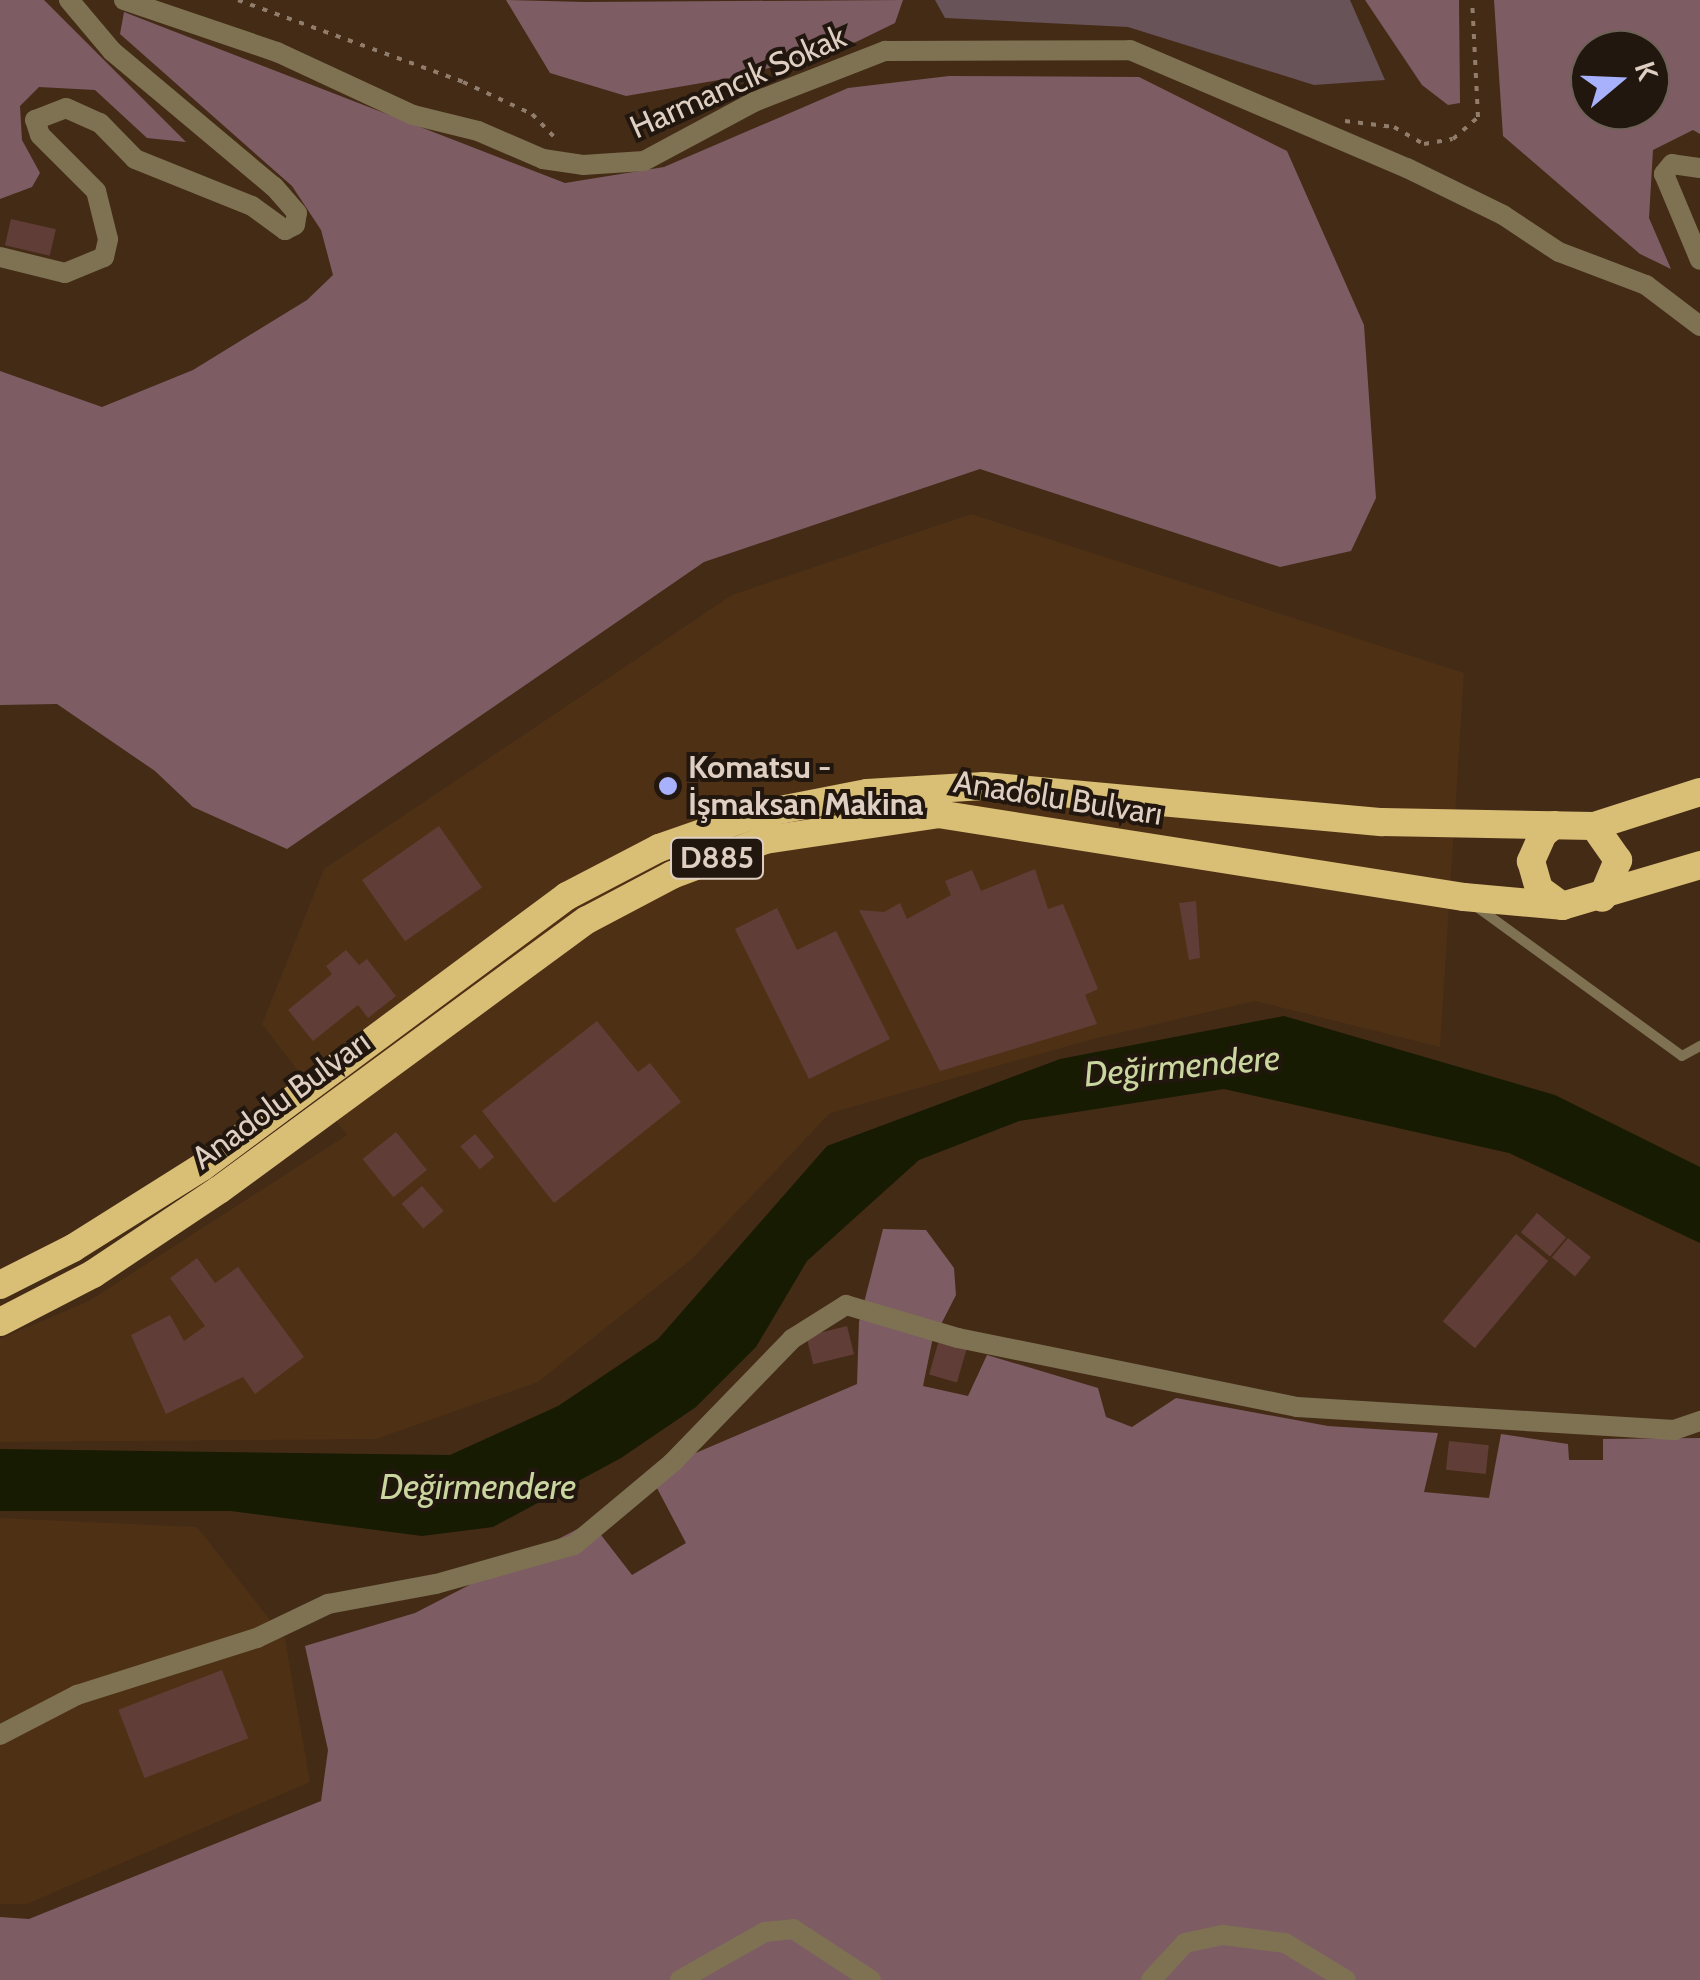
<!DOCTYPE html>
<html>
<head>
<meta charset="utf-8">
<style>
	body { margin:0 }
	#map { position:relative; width:1700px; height:1980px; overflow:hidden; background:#442b16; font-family:Cabin,sans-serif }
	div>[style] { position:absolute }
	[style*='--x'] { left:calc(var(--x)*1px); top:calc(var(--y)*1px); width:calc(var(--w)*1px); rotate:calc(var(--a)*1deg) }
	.built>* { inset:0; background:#4e3015 }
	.green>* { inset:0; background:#675358 }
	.forest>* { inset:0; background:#7d5c64 }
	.water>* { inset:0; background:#171b02 }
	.building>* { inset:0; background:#603e37; transform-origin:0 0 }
	.path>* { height:4px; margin-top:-2px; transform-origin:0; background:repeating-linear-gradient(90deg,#917d6c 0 5px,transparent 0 13px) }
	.service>* { height:10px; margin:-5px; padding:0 5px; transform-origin:5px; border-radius:5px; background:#7e7253 }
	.minor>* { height:20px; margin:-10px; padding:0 10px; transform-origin:10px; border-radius:10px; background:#7e7253 }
	.trunk>* { height:28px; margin:-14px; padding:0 14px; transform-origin:14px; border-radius:14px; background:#d9be76 }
	.dots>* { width:28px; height:28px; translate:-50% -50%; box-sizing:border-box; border:5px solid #22170e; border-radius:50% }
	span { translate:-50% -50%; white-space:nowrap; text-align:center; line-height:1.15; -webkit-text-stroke:8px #22170e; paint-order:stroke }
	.shield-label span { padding:2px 8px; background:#22170e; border:2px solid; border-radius:8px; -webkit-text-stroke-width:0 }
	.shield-label { font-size:30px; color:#dfcfc2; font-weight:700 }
	.street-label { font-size:32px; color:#dfcfc2 }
	.poi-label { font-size:32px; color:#dfcfc2; font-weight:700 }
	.left { translate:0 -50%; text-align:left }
	.water-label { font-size:35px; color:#cad69f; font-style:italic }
	.north { position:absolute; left:1570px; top:30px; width:100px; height:100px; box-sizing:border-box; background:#22170e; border:2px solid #6e6156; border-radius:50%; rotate:71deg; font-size:28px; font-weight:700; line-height:40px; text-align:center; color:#dfcfc2 }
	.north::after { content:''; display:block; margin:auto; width:35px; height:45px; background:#a7b1fc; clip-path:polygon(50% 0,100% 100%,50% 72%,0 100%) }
</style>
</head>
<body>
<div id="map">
	<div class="built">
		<i style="clip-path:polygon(971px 514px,1464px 673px,1440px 1047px,1255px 1001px,1093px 1039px,830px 1113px,692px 1259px,538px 1382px,376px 1439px,0 1442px,0 1339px,89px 1301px,347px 1135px,262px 1024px,324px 869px,732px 595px)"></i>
		<i style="clip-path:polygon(0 1518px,197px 1527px,285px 1639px,310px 1782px,27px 1904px,0 1904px)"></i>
	</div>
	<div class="green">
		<i style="clip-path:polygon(935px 0,1350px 0,1385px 80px,1314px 85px,1128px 27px,945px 18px)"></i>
	</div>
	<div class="forest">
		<i style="clip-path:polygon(0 0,44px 0,186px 142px,147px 138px,95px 90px,39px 87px,20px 106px,22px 140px,40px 173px,32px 187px,0 199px)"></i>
		<i style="clip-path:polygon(506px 0,585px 2px,903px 0,895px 23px,856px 42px,742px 76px,626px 96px,550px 73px)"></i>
		<i style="clip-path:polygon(1365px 0,1459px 0,1460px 103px,1448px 105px,1422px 85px)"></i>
		<i style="clip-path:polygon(evenodd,1494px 0,1700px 0,1700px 134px,1693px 130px,1653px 150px,1649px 218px,1671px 269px,1640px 254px,1503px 136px,1494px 0,1590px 50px,1650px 50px,1650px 110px,1590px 110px,1590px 50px)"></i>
		<i style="clip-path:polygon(124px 12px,565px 183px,664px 167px,848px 88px,949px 76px,1139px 77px,1287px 151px,1364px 325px,1376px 498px,1351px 551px,1280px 567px,980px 469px,704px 562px,287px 849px,193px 807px,155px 771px,57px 704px,0 705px,0 371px,102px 407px,193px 370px,307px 300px,333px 275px,321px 230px,292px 186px,120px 34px)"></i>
		<i style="clip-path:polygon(883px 1229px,926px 1230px,954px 1268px,956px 1295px,932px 1342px,923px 1386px,968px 1396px,987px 1355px,1098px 1388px,1106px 1417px,1132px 1427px,1176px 1398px,1328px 1426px,1438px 1433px,1424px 1492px,1489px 1498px,1501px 1434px,1568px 1444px,1569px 1460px,1603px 1460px,1603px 1439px,1700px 1438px,1700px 1980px,0 1980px,0 1917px,29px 1919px,321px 1801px,328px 1750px,305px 1646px,415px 1613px,591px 1522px,632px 1575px,686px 1543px,649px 1473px,857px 1384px,859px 1322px)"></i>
	</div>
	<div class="water">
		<i style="clip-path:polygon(1284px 1016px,1555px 1095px,1700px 1167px,1700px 1243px,1509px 1153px,1224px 1089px,1019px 1121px,919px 1160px,807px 1261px,756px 1347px,696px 1407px,621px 1458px,493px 1527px,422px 1536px,231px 1511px,0 1511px,0 1449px,450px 1455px,558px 1406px,658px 1339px,827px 1146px,1060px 1059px)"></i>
	</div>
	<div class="building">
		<i style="left:11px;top:219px;width:46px;height:27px;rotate:13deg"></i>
		<i style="left:439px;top:826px;width:75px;height:94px;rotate:55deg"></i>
		<i style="clip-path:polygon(1035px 869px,1048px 909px,1063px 904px,1098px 989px,1085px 995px,1097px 1024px,940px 1071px,859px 910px,884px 912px,900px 903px,907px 919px,951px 895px,945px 881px,972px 870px,981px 891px)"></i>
		<i style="clip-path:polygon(1196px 901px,1200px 958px,1189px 960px,1179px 903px)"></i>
		<i style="clip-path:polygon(777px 908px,797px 950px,836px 931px,890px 1039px,809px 1079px,735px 929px)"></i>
		<i style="clip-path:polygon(346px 950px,359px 965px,367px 959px,396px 996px,368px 1018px,358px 1005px,313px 1041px,288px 1010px,332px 974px,326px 966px)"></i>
		<i style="clip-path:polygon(597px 1021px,638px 1072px,650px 1063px,681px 1102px,554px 1203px,482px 1111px)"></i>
		<i style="left:396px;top:1132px;width:49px;height:43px;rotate:51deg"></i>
		<i style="left:475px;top:1134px;width:30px;height:19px;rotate:50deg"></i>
		<i style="left:422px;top:1186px;width:33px;height:27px;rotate:49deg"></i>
		<i style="left:1537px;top:1213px;width:38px;height:25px;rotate:40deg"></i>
		<i style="left:1516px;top:1234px;width:42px;height:114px;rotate:40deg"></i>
		<i style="left:1568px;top:1238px;width:30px;height:25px;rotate:40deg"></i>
		<i style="clip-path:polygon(197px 1258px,215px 1283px,238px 1267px,304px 1357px,255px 1394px,243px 1377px,166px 1414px,131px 1335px,170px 1315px,184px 1341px,205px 1326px,170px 1278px)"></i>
		<i style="left:847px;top:1326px;width:29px;height:42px;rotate:76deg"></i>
		<i style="left:939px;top:1340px;width:29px;height:36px;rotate:16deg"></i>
		<i style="left:1449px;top:1441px;width:40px;height:29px;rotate:6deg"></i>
		<i style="left:222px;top:1670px;width:73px;height:111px;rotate:69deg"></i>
	</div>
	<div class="path">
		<i style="--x:238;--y:0;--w:239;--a:20"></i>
		<i style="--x:463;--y:82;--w:76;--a:24.9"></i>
		<i style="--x:532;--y:114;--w:35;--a:46"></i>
		<i style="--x:1345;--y:121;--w:49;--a:7"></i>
		<i style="--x:1394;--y:127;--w:34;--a:30"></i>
		<i style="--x:1424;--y:144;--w:29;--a:-10"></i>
		<i style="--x:1453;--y:139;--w:33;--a:-41"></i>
		<i style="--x:1478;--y:117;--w:117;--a:-92.9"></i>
	</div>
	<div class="service">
		<i style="--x:1477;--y:907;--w:253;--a:36"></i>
		<i style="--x:1682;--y:1056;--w:21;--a:-29"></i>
	</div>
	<div class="minor">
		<i style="--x:124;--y:0;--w:162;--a:18.8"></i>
		<i style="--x:277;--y:52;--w:150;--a:24.9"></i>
		<i style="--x:413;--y:115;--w:67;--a:13.8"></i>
		<i style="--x:478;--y:131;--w:71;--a:23.3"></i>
		<i style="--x:543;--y:159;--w:40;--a:8.5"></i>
		<i style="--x:583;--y:165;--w:61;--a:-3.8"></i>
		<i style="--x:644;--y:161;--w:125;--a:-28.2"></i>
		<i style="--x:754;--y:102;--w:141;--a:-21.3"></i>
		<i style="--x:885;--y:51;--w:245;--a:-0.2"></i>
		<i style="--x:1130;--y:50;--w:301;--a:23.1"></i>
		<i style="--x:1407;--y:168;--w:107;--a:26.1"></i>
		<i style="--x:1503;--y:215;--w:67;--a:33.5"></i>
		<i style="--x:1559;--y:252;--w:93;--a:20.8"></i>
		<i style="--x:1646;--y:285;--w:68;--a:37.2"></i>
		<i style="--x:1700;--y:168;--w:28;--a:-172"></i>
		<i style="--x:1672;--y:164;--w:13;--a:129"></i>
		<i style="--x:1664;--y:174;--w:93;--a:67.3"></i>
		<i style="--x:0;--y:257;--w:67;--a:13.8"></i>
		<i style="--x:65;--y:273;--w:42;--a:-22.3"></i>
		<i style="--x:104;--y:257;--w:18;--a:-77"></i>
		<i style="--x:108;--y:239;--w:49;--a:-104"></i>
		<i style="--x:96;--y:191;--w:79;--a:-135"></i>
		<i style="--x:40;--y:135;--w:16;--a:-108"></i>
		<i style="--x:35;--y:120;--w:33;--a:-21"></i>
		<i style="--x:66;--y:108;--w:37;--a:24"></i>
		<i style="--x:100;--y:123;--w:50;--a:45.8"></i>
		<i style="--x:135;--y:159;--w:126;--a:21.9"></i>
		<i style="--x:252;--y:206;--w:41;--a:36"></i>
		<i style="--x:285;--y:230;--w:11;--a:-27"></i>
		<i style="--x:295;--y:225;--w:12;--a:-81"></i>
		<i style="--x:297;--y:213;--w:35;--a:-131"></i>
		<i style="--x:274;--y:187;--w:212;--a:-140"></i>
		<i style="--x:112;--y:51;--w:67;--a:-130.1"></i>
		<i style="--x:0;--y:1735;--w:87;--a:-27.5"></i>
		<i style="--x:77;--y:1695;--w:189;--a:-17.6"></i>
		<i style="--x:257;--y:1638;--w:79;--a:-25.6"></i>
		<i style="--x:328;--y:1604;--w:110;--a:-10.5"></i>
		<i style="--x:436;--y:1584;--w:143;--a:-15.8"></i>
		<i style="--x:574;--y:1545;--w:128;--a:-39.9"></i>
		<i style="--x:672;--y:1463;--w:173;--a:-45.9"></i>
		<i style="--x:792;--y:1339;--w:64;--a:-32.2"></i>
		<i style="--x:846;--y:1305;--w:117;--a:16.4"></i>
		<i style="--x:958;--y:1338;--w:346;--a:11.5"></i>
		<i style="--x:1297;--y:1407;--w:378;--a:3.5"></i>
		<i style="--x:1674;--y:1430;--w:28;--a:-19"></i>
		<i style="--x:680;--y:1980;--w:98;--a:-29.5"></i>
		<i style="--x:765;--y:1932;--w:28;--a:-6"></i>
		<i style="--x:793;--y:1929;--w:93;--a:33.2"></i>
		<i style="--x:1151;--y:1980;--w:50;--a:-47.4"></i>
		<i style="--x:1185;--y:1943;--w:39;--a:-12"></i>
		<i style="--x:1223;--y:1935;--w:63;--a:7.4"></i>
		<i style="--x:1285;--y:1943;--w:71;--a:31.2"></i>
	</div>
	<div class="trunk">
		<i style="--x:1554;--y:825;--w:14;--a:141"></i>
		<i style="--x:1543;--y:834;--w:30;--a:114"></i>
		<i style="--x:1531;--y:861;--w:29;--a:74"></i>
		<i style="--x:1539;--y:889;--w:29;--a:36"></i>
		<i style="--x:1594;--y:826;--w:42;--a:54.8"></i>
		<i style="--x:1618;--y:860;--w:41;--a:112.8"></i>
		<i style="--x:0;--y:1285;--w:82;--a:-26.9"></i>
		<i style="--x:73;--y:1248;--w:152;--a:-32.1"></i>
		<i style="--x:202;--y:1167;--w:455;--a:-36.6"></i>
		<i style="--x:567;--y:896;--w:104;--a:-27.6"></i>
		<i style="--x:659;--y:848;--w:101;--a:-19.2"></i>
		<i style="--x:754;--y:815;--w:115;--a:-11"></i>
		<i style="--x:867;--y:793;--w:117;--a:-3.4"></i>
		<i style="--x:984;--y:786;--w:400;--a:5.2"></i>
		<i style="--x:1382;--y:822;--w:212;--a:1.1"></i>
		<i style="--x:1594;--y:826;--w:111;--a:-17.8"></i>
		<i style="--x:0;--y:1322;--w:105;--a:-27.3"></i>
		<i style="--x:93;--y:1274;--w:151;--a:-33.7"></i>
		<i style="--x:219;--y:1190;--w:456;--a:-36.3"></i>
		<i style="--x:587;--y:920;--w:96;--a:-27.9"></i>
		<i style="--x:672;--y:875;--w:99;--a:-20.6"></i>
		<i style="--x:765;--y:840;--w:175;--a:-8.5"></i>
		<i style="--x:938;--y:814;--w:533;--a:8.97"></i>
		<i style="--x:1464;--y:897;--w:98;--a:5.2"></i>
		<i style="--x:1562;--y:906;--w:144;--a:-16.5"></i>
	</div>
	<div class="dots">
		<i style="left:668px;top:786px;background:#a7b1fc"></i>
	</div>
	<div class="shield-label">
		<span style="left:717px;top:858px">D885</span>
	</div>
	<div class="street-label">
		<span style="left:738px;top:82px;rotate:-24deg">Harmancık Sokak</span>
		<span style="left:1058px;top:798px;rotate:9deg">Anadolu Bulvarı</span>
		<span style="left:281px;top:1100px;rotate:-36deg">Anadolu Bulvarı</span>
	</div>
	<div class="poi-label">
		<span class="left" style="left:688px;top:786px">Komatsu -<br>İşmaksan Makina</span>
	</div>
	<div class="water-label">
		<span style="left:1182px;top:1066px;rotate:-5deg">Değirmendere</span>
		<span style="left:478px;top:1487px">Değirmendere</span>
	</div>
	<div class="north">K</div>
</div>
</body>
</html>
